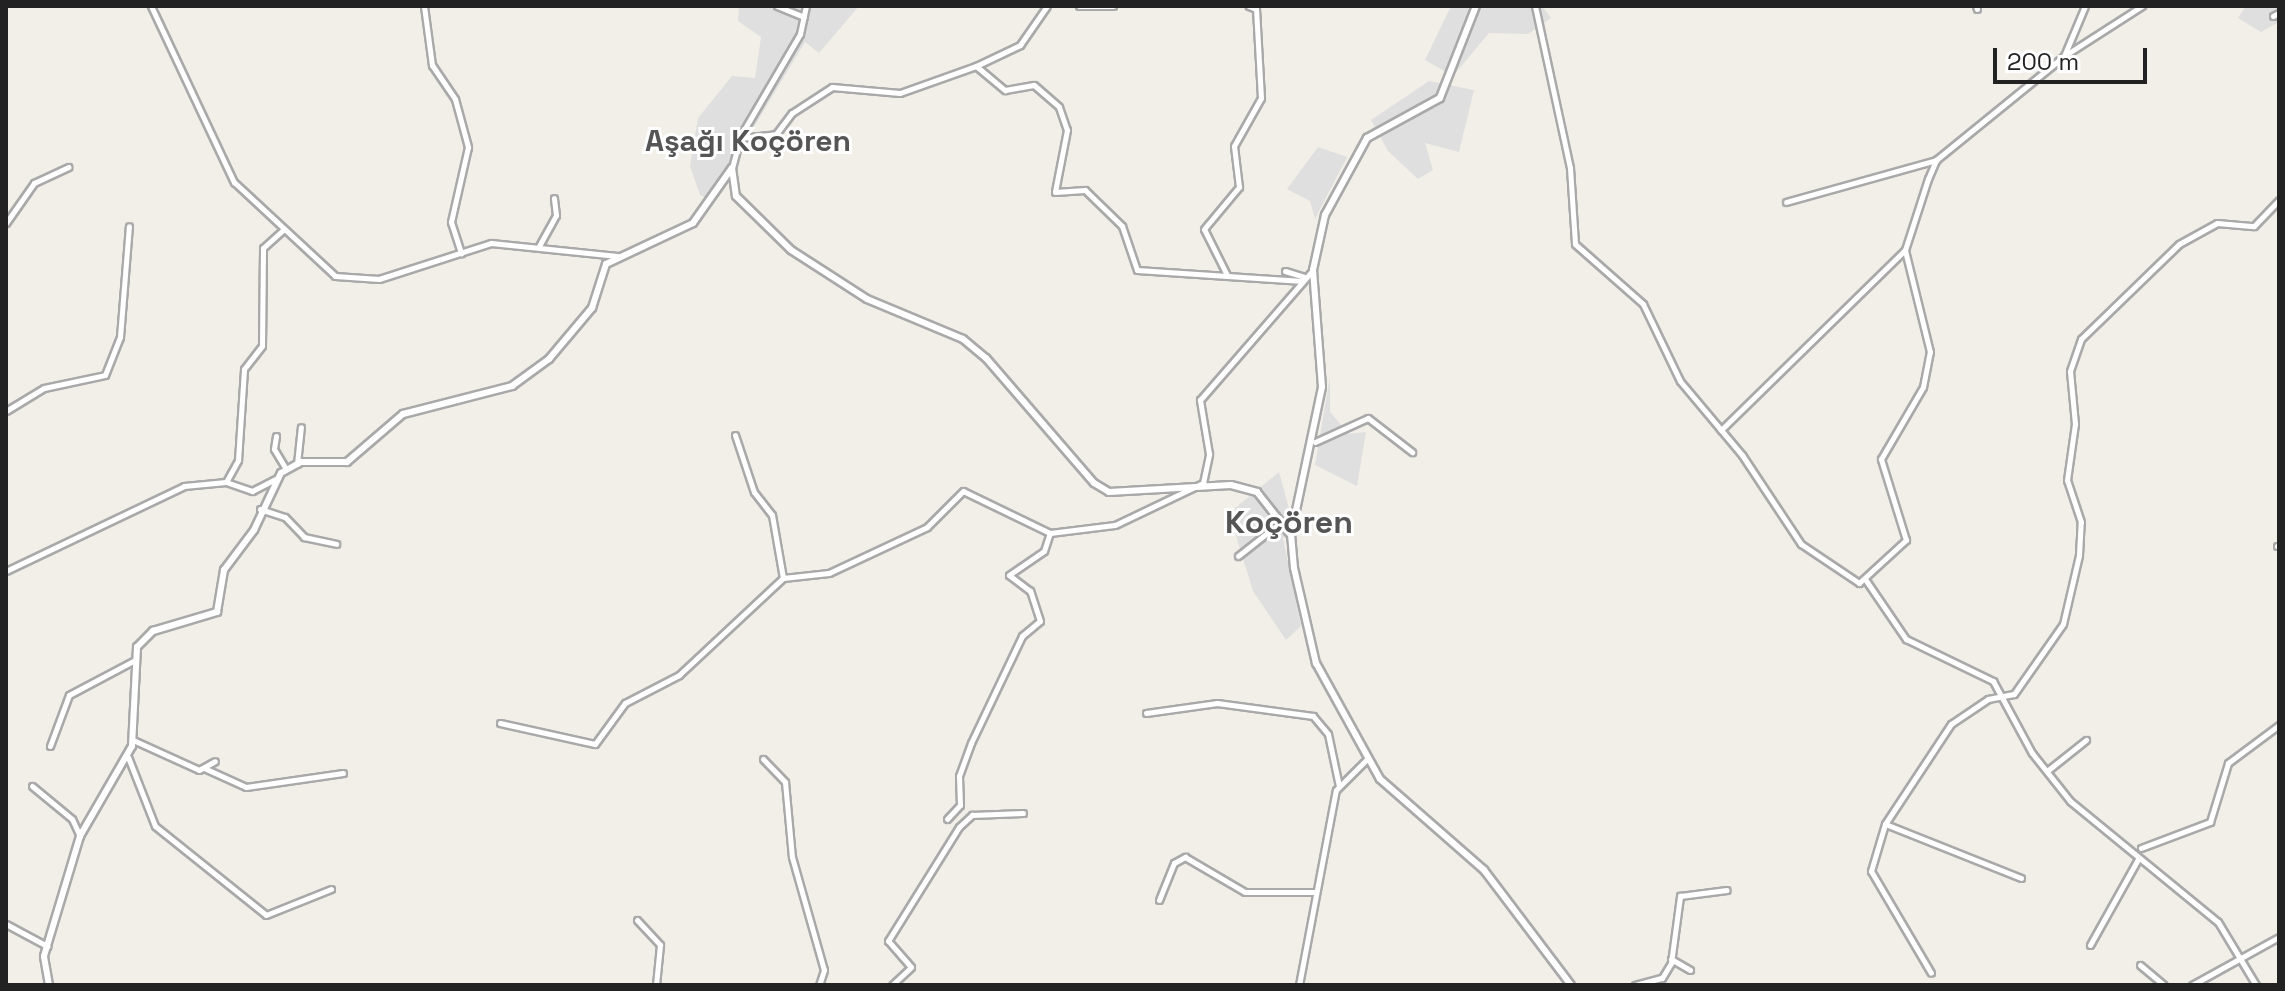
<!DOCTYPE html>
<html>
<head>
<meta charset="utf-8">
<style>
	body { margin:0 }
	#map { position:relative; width:2285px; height:991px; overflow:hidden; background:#f2efe9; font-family:"Space Grotesk",sans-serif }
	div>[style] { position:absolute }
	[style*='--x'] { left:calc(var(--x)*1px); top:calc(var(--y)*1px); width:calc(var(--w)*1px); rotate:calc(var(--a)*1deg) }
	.residential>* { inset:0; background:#e0dfdf }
	.roads { filter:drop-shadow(2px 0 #a9a9a9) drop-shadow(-2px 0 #a9a9a9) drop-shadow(0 2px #a9a9a9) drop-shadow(0 -2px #a9a9a9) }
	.minor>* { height:5px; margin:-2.5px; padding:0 2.5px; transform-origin:2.5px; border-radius:2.5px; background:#fff }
	.tertiary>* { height:6px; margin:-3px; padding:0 3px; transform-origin:3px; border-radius:3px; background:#fff }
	span { translate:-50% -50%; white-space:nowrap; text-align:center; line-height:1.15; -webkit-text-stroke:6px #fff; paint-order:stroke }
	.neighbourhood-label { font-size:30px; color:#555; font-weight:700 }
	.quarter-label { font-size:32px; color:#555; font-weight:700 }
	.frame { position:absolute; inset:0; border:8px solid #222; pointer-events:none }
	.scale { position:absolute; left:1993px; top:48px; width:154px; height:36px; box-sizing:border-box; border:4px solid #222; border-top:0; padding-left:10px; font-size:24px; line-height:28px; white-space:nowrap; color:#222; -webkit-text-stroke:6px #fff; paint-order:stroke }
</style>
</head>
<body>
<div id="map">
	<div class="residential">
		<i style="clip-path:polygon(739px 6px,859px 6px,819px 53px,805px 42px,710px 200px,700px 195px,690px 166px,698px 118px,732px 76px,755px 78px,761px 37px,738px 21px)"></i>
		<i style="clip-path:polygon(1451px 6px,1542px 6px,1551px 18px,1528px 34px,1489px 33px,1453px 76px,1425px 60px)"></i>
		<i style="clip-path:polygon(2246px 6px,2279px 6px,2279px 22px,2261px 32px,2238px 18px)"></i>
		<i style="clip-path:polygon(1429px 81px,1474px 90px,1459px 152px,1425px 143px,1433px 170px,1418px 179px,1388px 151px,1371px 120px)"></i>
		<i style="clip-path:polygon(1318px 147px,1347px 157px,1315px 219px,1310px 201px,1287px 189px)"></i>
		<i style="clip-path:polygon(1330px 377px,1330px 412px,1349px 434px,1366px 432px,1357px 486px,1315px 465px)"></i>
		<i style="clip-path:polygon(1279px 472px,1294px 527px,1283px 538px,1301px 626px,1286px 640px,1253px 591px,1229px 513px)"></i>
	</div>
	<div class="roads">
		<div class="minor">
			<i style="--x:151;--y:6;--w:195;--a:64.8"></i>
			<i style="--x:234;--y:182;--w:138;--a:42.9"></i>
			<i style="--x:335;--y:276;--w:44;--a:3.9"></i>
			<i style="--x:379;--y:279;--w:118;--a:-17.8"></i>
			<i style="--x:491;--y:243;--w:127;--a:5.9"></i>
			<i style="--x:424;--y:6;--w:60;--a:82.3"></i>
			<i style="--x:432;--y:65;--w:41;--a:55.9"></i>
			<i style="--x:455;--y:99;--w:50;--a:74.8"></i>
			<i style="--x:468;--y:147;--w:77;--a:102.8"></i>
			<i style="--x:451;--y:222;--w:33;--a:72"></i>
			<i style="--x:777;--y:6;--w:29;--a:22"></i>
			<i style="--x:1079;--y:6;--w:34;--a:0"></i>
			<i style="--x:1535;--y:6;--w:166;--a:77.8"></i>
			<i style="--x:1570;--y:168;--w:76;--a:86.2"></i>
			<i style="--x:1575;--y:244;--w:91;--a:41.4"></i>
			<i style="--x:1643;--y:304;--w:85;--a:64.3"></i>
			<i style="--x:1680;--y:381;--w:97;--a:50"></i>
			<i style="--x:1742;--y:455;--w:107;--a:56.5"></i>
			<i style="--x:1801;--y:544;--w:70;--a:33.9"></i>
			<i style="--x:1859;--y:583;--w:64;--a:-42.5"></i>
			<i style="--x:1906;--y:540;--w:85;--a:-107.2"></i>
			<i style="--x:1881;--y:459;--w:83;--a:-59.7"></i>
			<i style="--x:1923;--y:387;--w:36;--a:-79"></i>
			<i style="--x:1930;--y:352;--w:105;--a:-103.8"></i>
			<i style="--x:1905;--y:250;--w:75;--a:-72.1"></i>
			<i style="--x:1928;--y:179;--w:21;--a:-67"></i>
			<i style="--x:1936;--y:160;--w:165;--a:-39.1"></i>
			<i style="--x:2064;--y:56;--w:54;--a:-67.2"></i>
			<i style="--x:1976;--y:6;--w:3;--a:72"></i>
			<i style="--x:2273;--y:16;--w:7;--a:-27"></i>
			<i style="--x:2064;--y:56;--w:93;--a:-32.7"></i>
			<i style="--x:976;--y:66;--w:38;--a:40"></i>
			<i style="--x:1005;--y:90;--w:29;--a:-10"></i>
			<i style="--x:1034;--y:85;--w:33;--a:41"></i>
			<i style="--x:1059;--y:107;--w:24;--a:71"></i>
			<i style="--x:1067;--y:130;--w:63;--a:101"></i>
			<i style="--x:1055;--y:192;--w:30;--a:-4"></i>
			<i style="--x:1085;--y:190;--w:52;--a:44.2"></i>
			<i style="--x:1122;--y:226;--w:46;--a:71.2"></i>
			<i style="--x:1137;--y:270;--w:166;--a:3.8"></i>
			<i style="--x:740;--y:138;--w:36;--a:-6"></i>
			<i style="--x:776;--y:134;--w:26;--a:-53"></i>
			<i style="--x:792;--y:113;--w:48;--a:-33"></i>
			<i style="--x:832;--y:87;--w:68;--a:5"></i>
			<i style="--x:900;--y:93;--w:81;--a:-19.6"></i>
			<i style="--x:976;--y:66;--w:49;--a:-25.5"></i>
			<i style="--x:1020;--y:45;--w:47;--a:-55.3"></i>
			<i style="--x:732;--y:168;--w:34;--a:-75"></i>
			<i style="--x:741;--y:135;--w:117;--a:-59.7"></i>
			<i style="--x:800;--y:34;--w:29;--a:-78"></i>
			<i style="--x:1786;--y:202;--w:156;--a:-15.6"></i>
			<i style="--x:6;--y:223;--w:49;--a:-55"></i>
			<i style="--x:34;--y:183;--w:38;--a:-25"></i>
			<i style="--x:539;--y:246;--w:35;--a:-61"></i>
			<i style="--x:556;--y:215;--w:17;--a:-97"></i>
			<i style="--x:1285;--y:271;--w:21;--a:17"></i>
			<i style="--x:1227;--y:275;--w:51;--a:-116.6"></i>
			<i style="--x:1204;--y:229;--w:55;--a:-50.2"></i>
			<i style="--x:1239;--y:187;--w:41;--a:-97"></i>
			<i style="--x:1234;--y:146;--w:55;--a:-60.6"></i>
			<i style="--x:1261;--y:98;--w:89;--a:-93.2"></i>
			<i style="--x:1256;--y:9;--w:8;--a:-157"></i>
			<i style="--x:6;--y:411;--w:44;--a:-31.2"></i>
			<i style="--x:44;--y:388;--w:62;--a:-12"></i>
			<i style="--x:105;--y:375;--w:41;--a:-68.5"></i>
			<i style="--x:120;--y:337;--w:111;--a:-85.4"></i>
			<i style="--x:1721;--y:430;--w:257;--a:-44.4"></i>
			<i style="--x:735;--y:435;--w:60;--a:71.6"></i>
			<i style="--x:754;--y:492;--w:29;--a:52"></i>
			<i style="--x:772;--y:515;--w:64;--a:80.1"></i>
			<i style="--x:276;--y:436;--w:13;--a:99"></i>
			<i style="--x:274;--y:449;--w:23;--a:59"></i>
			<i style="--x:1315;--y:442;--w:58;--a:-24.4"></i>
			<i style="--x:1368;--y:418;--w:56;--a:37.7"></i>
			<i style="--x:297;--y:464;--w:37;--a:-84"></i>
			<i style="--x:226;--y:482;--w:25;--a:-61"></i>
			<i style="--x:238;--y:460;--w:91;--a:-86.2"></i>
			<i style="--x:244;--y:369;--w:29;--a:-52"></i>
			<i style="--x:262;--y:346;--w:98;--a:-89.4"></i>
			<i style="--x:263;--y:248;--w:28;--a:-42"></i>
			<i style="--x:260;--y:509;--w:26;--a:18"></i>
			<i style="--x:285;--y:517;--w:28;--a:46"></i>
			<i style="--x:304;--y:537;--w:33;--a:12"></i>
			<i style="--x:2277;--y:546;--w:2;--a:0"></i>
			<i style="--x:1238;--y:556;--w:55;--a:-38.3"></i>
			<i style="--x:6;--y:571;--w:197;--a:-25.5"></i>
			<i style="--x:184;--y:486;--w:42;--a:-5.4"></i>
			<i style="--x:226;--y:482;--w:28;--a:19"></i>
			<i style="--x:252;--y:491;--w:28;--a:-27"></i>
			<i style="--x:1865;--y:579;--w:73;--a:55.7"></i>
			<i style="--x:1906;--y:639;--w:97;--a:25.8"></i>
			<i style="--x:1993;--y:681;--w:82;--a:61.6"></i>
			<i style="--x:2032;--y:753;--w:61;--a:51.6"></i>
			<i style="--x:2070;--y:801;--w:191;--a:39.3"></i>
			<i style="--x:2218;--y:922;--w:74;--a:58.9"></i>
			<i style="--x:1146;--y:713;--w:72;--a:-8"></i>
			<i style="--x:1217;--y:703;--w:97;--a:7.7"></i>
			<i style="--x:1313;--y:716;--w:23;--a:50"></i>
			<i style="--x:1328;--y:734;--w:53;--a:78.1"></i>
			<i style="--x:500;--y:723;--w:97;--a:12.5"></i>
			<i style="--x:595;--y:744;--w:51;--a:-53.8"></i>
			<i style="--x:625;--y:703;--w:61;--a:-27.4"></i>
			<i style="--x:679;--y:675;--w:142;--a:-43"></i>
			<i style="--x:783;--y:578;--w:46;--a:-6.2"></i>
			<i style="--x:829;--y:573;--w:108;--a:-25.1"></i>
			<i style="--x:927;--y:527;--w:51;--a:-45"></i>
			<i style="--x:963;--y:491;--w:97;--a:25.8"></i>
			<i style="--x:1050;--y:533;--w:65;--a:-7"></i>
			<i style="--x:1115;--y:525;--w:98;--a:-25.5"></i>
			<i style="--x:1203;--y:483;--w:30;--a:-78"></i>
			<i style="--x:1209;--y:454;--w:55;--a:-99.5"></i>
			<i style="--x:1200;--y:400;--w:172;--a:-49"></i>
			<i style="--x:133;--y:740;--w:72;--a:24.4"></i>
			<i style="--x:199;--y:770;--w:18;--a:-29"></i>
			<i style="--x:50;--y:746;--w:54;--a:-69.6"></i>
			<i style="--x:69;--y:695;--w:75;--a:-27.9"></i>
			<i style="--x:128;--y:757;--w:74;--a:68.6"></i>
			<i style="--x:155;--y:826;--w:142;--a:38.7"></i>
			<i style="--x:266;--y:915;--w:70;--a:-21.8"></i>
			<i style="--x:763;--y:759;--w:32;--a:46"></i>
			<i style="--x:785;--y:782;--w:75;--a:84.7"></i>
			<i style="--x:792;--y:857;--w:117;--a:74.2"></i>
			<i style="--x:824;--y:970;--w:16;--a:108"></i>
			<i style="--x:204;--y:768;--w:46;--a:24.3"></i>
			<i style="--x:246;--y:787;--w:98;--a:-8.2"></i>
			<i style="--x:2047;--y:771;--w:50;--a:-38.5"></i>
			<i style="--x:32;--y:786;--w:52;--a:39.5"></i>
			<i style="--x:72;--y:819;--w:19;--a:65"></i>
			<i style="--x:947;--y:819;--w:19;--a:-47"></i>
			<i style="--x:960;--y:805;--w:29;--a:-92"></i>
			<i style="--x:959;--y:776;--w:35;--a:-70"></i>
			<i style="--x:971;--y:743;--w:119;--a:-64.5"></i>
			<i style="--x:1022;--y:636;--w:23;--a:-40"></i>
			<i style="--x:1040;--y:621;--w:32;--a:-108"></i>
			<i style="--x:1030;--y:591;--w:26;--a:-143"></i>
			<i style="--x:1009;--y:575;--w:42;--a:-34.4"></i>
			<i style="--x:1044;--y:551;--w:19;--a:-72"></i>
			<i style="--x:1885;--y:824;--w:49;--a:106.6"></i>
			<i style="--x:1871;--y:871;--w:118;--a:59.5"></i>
			<i style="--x:2141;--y:848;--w:74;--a:-20.6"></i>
			<i style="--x:2210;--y:822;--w:62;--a:-73"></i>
			<i style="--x:2228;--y:763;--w:64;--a:-36.7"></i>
			<i style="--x:2021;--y:878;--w:146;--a:-158.3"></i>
			<i style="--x:1885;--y:824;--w:120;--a:-56.6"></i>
			<i style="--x:1951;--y:724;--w:45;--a:-34"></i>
			<i style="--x:1988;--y:699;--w:26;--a:-11"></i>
			<i style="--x:2014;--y:694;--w:85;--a:-55"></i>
			<i style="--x:2063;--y:624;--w:71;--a:-76.9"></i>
			<i style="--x:2079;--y:555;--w:33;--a:-87"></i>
			<i style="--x:2081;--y:522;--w:44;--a:-108.4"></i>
			<i style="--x:2067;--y:480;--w:57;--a:-81.9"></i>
			<i style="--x:2075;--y:424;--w:53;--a:-95.4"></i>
			<i style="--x:2070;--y:371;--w:34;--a:-71"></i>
			<i style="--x:2081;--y:339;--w:136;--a:-44.1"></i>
			<i style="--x:2179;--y:244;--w:43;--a:-28.9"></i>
			<i style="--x:2217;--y:223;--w:37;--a:5"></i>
			<i style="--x:2254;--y:226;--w:36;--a:-46"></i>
			<i style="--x:1159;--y:900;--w:40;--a:-68"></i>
			<i style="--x:1174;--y:863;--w:13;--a:-29"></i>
			<i style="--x:1185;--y:857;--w:69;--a:30.3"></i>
			<i style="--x:1245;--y:892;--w:71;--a:0"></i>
			<i style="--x:637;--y:920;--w:34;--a:47"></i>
			<i style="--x:660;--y:945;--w:40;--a:95.7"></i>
			<i style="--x:6;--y:924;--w:47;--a:28.2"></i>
			<i style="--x:2090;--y:945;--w:98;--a:-60.8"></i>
			<i style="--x:1671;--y:959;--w:22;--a:30"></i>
			<i style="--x:2140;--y:965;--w:31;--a:40"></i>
			<i style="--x:892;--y:985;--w:26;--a:-43"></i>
			<i style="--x:911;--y:967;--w:35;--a:-131"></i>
			<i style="--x:888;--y:941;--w:134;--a:-58.1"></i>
			<i style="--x:959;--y:827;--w:18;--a:-43"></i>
			<i style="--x:972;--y:815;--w:51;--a:-2.2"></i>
			<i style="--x:1299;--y:985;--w:198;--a:-79.3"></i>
			<i style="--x:1336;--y:790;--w:45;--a:-45"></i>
			<i style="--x:1635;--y:985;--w:28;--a:-15"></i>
			<i style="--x:1662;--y:978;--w:17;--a:-59"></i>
			<i style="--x:1671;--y:963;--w:68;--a:-82.3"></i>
			<i style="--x:1680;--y:896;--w:47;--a:-7.3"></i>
			<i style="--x:2192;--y:985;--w:99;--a:-28.9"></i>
		</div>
		<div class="tertiary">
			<i style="--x:1476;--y:6;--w:99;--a:111.4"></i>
			<i style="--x:1440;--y:98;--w:83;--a:151.3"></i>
			<i style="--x:1367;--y:138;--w:88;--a:118.6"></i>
			<i style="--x:1325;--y:215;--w:56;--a:102.3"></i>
			<i style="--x:1313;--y:270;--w:117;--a:85.6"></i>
			<i style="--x:1322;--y:387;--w:150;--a:101.9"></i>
			<i style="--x:1291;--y:534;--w:34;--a:85"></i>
			<i style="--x:1294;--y:568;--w:98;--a:77"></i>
			<i style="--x:1316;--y:663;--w:132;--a:61.1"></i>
			<i style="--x:1380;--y:779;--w:138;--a:41.2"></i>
			<i style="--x:1484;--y:870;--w:144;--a:52.9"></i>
			<i style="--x:732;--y:168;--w:28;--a:82"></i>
			<i style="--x:736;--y:196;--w:77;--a:44.5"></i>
			<i style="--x:791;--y:250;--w:90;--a:32.8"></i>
			<i style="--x:867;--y:299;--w:104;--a:22.6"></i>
			<i style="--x:963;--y:339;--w:30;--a:40"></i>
			<i style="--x:986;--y:358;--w:165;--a:49.2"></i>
			<i style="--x:1094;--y:483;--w:17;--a:31"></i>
			<i style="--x:1109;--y:492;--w:122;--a:-3.3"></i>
			<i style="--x:1231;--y:485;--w:27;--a:15"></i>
			<i style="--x:1257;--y:492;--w:53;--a:51.8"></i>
			<i style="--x:49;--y:985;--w:29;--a:-100"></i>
			<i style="--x:44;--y:956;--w:125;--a:-73.3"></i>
			<i style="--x:80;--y:836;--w:104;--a:-60"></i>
			<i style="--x:132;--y:746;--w:99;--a:-87.1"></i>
			<i style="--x:137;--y:647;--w:23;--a:-45"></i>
			<i style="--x:153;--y:631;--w:67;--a:-16.5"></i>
			<i style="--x:217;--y:612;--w:43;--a:-80.5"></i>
			<i style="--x:224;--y:570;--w:50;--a:-53.1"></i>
			<i style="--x:254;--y:530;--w:63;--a:-64.7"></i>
			<i style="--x:281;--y:473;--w:23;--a:-29"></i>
			<i style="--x:301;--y:462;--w:46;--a:0"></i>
			<i style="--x:347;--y:462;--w:74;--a:-40.6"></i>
			<i style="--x:403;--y:414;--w:113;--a:-14.4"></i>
			<i style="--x:512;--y:386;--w:46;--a:-36.1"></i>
			<i style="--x:549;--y:359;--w:67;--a:-49.9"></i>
			<i style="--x:592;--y:308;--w:46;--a:-72.3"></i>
			<i style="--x:606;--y:264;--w:96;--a:-25.2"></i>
			<i style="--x:693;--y:223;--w:67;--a:-54.7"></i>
		</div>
	</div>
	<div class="neighbourhood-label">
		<span style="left:748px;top:141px">Aşağı Koçören</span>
	</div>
	<div class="quarter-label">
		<span style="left:1289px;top:522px">Koçören</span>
	</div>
	<div class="frame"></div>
	<div class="scale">200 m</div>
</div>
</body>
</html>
